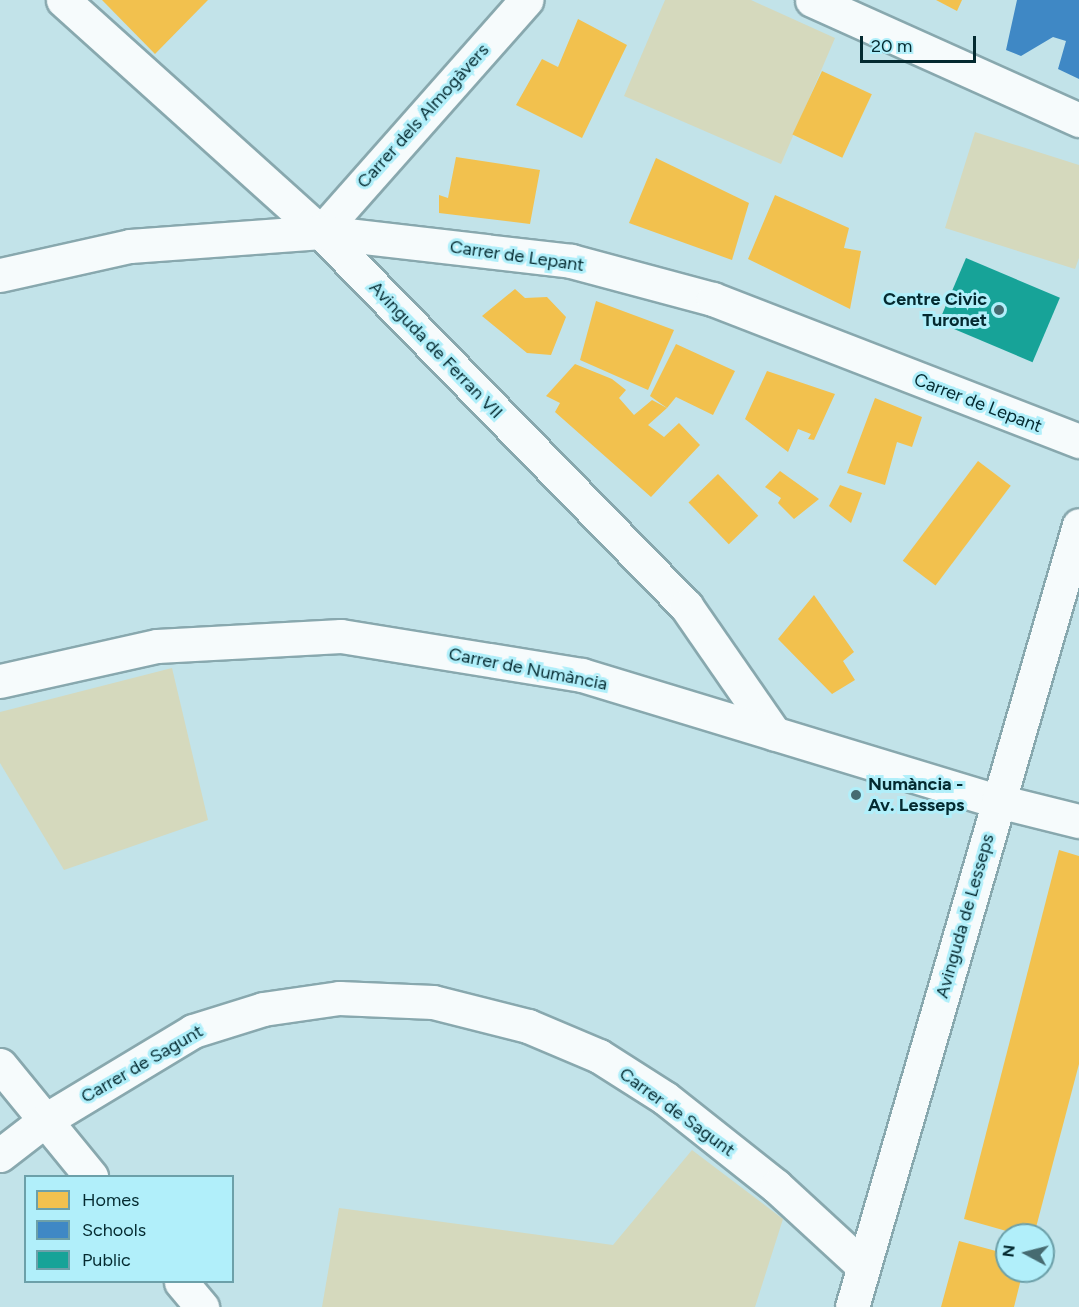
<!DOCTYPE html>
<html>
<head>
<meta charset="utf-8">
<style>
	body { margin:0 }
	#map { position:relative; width:1079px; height:1307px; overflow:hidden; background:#c2e3e9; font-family:Figtree,sans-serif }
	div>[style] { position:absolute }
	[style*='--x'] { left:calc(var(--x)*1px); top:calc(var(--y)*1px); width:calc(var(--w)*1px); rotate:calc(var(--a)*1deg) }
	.green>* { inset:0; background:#d5d9bd }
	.homes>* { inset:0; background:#f2c14e; transform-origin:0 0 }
	.schools>* { inset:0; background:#3f88c5 }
	.public>* { inset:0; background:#17a398; transform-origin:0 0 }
	.roads { filter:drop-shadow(2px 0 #88a8ae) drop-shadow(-2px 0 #88a8ae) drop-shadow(0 2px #88a8ae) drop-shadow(0 -2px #88a8ae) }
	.minor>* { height:33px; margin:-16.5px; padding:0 16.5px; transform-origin:16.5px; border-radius:16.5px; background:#f6fbfc }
	.dots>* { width:16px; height:16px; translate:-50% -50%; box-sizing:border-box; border:3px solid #b1effa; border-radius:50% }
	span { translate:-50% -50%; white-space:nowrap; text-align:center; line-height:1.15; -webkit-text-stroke:6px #b1effa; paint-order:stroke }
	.street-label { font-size:18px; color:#042a30 }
	.poi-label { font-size:18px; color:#042a30; font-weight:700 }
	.right { translate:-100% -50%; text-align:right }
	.left { translate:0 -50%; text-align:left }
	.legend { position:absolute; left:24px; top:1175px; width:210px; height:108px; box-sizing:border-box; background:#b1effa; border:2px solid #6ca0a9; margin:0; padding:8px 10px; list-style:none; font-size:18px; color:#042a30 }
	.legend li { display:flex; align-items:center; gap:12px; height:30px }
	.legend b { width:30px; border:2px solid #6ca0a9 }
	.north { position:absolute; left:995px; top:1223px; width:60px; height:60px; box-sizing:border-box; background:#b1effa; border:2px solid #6ca0a9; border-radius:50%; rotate:277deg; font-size:16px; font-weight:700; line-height:24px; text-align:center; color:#042a30 }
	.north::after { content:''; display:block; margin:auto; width:21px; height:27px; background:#466b71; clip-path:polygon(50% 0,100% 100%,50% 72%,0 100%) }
	.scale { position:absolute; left:860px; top:36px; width:116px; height:27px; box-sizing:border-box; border:3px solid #042a30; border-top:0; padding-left:8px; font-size:18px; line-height:21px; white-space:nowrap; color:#042a30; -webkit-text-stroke:4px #b1effa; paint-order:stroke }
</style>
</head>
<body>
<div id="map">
	<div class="green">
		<i style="clip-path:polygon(665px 0,751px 0,835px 38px,781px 164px,624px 96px)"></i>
		<i style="clip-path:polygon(975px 132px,1079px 165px,1079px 258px,1075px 269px,945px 228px)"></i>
		<i style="clip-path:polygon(172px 668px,208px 820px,64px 870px,0 763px,0 712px)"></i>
		<i style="clip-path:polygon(692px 1150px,783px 1219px,755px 1307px,322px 1307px,339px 1208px,613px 1245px)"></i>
	</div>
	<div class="homes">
		<i style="clip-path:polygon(102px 0,208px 0,155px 54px)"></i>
		<i style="clip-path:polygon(936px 0,962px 0,957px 11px)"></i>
		<i style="clip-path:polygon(578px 19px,627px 45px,582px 138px,516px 105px,542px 59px,558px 67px)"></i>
		<i style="left:822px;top:71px;width:55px;height:70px;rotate:25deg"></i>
		<i style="clip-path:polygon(456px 157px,540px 170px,530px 224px,439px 213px,439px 195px,448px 198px)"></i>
		<i style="clip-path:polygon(656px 158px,749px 203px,732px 260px,629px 223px)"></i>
		<i style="clip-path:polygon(775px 195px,849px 228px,844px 248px,861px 251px,850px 309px,748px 259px)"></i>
		<i style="clip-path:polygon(515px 289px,525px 298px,547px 297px,566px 317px,551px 355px,527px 353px,482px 316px)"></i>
		<i style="clip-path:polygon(596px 301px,674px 330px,648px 390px,580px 360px)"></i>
		<i style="clip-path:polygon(676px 344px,735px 371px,713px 415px,676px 397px,667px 408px,650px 396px)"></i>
		<i style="clip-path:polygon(575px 364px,612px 379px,626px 390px,619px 398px,634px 415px,652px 400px,667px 408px,648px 425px,664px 437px,679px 423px,700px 445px,651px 497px,555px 412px,560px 403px,546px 396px)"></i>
		<i style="clip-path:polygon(767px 371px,835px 394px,814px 440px,808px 439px,811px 434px,798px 429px,788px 452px,745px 419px)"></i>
		<i style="clip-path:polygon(875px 398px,922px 417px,912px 447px,897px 442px,885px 485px,847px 473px)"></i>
		<i style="left:978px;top:461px;width:41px;height:125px;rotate:37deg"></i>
		<i style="clip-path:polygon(780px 471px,819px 499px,794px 519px,778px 503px,781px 498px,765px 487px)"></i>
		<i style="left:718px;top:474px;width:58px;height:41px;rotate:46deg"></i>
		<i style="clip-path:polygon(840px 485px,862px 493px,851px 523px,829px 506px)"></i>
		<i style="clip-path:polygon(814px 595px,854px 652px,843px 661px,855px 680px,832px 694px,778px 639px)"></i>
		<i style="clip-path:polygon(1059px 850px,1079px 856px,1079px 1064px,1034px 1235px,1021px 1235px,964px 1219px)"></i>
		<i style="clip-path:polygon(959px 1241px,1007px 1254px,1007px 1271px,1023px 1271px,1014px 1307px,941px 1307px)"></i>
	</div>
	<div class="schools">
		<i style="clip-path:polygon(1017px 0,1079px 0,1079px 79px,1058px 69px,1066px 41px,1053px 37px,1021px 56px,1006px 50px)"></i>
	</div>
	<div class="public">
		<i style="left:966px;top:258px;width:102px;height:70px;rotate:23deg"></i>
	</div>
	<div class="roads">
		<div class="minor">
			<i style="--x:63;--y:0;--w:347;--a:42"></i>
			<i style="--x:321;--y:232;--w:523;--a:45.7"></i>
			<i style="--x:686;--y:606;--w:155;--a:55.3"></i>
			<i style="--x:812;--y:0;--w:293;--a:24.2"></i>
			<i style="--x:321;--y:232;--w:310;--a:-48.5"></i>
			<i style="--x:0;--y:275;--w:133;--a:-12.6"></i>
			<i style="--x:130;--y:246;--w:192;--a:-4.2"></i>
			<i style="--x:321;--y:232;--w:252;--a:6.6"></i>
			<i style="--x:571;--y:261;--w:147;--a:15"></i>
			<i style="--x:713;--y:299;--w:393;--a:21.2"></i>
			<i style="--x:0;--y:681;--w:161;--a:-12.6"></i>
			<i style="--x:157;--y:646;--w:184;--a:-3.1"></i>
			<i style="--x:341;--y:636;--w:244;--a:9.2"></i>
			<i style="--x:582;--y:675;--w:435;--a:16.9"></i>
			<i style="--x:998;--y:801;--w:83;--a:13.9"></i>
			<i style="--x:0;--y:1065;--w:144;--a:50.7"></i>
			<i style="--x:0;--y:1155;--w:56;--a:-37.7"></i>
			<i style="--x:44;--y:1121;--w:174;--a:-31.1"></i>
			<i style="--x:193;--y:1031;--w:73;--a:-17.4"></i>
			<i style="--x:263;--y:1009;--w:77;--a:-8.2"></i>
			<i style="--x:339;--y:998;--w:94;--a:2.4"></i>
			<i style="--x:433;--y:1002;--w:98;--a:14.2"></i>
			<i style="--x:528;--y:1026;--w:77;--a:22.9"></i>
			<i style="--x:599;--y:1056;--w:78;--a:32.5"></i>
			<i style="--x:665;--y:1098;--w:142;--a:38.4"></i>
			<i style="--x:776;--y:1186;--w:118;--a:42.6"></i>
			<i style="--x:181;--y:1282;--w:33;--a:50"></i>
			<i style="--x:852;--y:1307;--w:814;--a:-73.81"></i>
		</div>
	</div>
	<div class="dots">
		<i style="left:999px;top:310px;background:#466b71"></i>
		<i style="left:856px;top:795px;background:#466b71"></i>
	</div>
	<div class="street-label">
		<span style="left:423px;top:116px;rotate:-48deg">Carrer dels Almogàvers</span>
		<span style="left:517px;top:256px;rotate:8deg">Carrer de Lepant</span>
		<span style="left:436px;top:350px;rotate:46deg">Avinguda de Ferran VII</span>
		<span style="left:978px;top:403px;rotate:21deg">Carrer de Lepant</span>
		<span style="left:528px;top:669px;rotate:11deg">Carrer de Numància</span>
		<span style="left:965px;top:916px;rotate:-74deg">Avinguda de Lesseps</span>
		<span style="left:142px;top:1064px;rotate:-30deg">Carrer de Sagunt</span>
		<span style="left:677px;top:1112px;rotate:36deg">Carrer de Sagunt</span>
	</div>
	<div class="poi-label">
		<span class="right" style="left:987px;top:310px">Centre Civic<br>Turonet</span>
		<span class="left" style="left:868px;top:795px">Numància -<br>Av. Lesseps</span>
	</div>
	<ul class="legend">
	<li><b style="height:16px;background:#f2c14e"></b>Homes</li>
	<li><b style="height:16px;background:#3f88c5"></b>Schools</li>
	<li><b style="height:16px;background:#17a398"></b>Public</li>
	</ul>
	<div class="north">N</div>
	<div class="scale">20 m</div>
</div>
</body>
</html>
